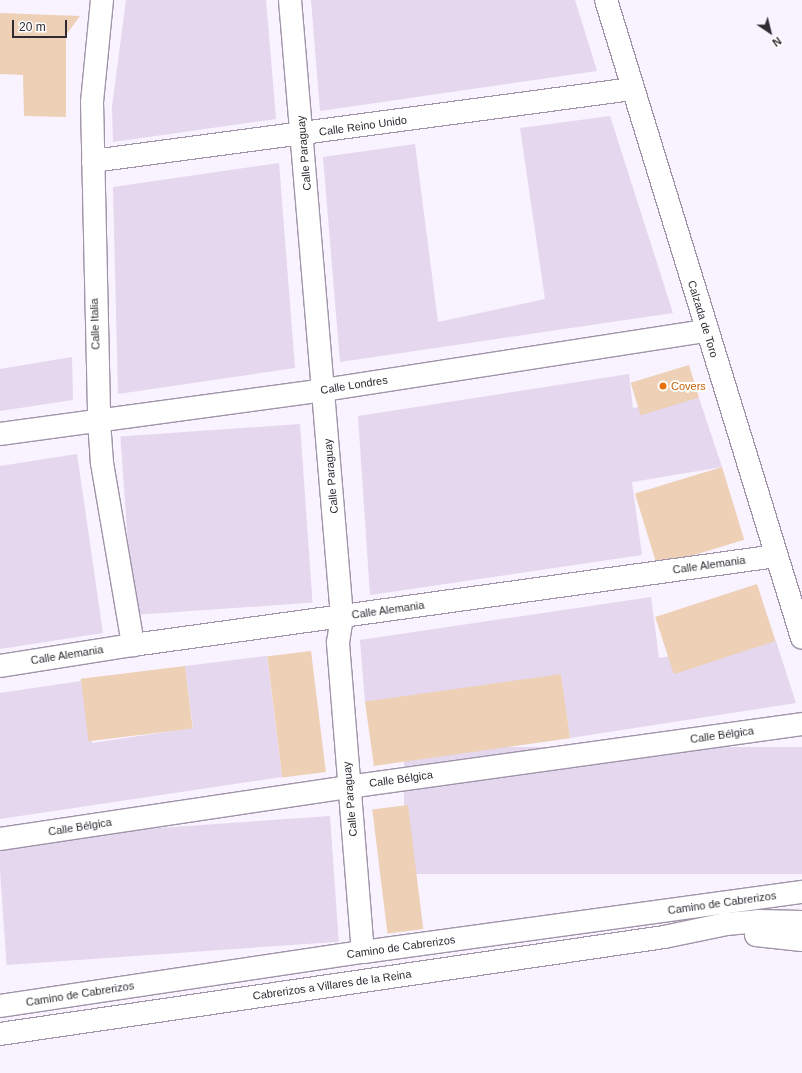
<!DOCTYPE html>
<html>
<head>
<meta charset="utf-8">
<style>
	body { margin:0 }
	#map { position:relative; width:802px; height:1073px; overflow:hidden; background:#f9f2ff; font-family:Helvetica,sans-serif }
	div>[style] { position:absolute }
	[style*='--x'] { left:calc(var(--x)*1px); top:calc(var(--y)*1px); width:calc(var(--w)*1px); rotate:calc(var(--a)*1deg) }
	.green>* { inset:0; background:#e4d7ee; transform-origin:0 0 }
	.building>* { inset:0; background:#edd0b6; transform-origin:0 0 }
	.roads { filter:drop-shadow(1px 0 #9f94a8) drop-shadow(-1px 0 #9f94a8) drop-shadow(0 1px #9f94a8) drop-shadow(0 -1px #9f94a8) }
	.street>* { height:22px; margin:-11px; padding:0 11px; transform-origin:11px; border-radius:11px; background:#fff }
	.secondary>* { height:22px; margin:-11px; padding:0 11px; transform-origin:11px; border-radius:11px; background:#fff }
	.dots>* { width:11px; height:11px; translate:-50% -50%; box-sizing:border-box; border:2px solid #fff; border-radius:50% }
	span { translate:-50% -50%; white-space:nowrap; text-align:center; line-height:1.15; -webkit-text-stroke:4px #fff; paint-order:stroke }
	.street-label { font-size:11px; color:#302b33 }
	.food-label { font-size:11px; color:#c56008 }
	.left { translate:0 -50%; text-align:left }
	.north { position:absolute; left:750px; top:12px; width:40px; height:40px; -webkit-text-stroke:3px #fff; paint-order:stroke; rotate:145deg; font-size:11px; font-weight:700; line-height:16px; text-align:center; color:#302b33 }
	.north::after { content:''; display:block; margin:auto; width:14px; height:18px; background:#302b33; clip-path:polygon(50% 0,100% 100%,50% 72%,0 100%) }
	.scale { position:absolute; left:12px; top:20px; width:55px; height:18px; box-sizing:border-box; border:2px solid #302b33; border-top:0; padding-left:5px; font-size:12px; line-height:14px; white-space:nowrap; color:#302b33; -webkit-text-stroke:3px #fff; paint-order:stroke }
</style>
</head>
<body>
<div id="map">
	<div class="green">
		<i style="clip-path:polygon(126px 0,266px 0,276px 119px,113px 142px,112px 107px)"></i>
		<i style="clip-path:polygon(311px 0,575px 0,597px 71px,320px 111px)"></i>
		<i style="clip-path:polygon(610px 116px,673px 313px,340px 362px,323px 157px,415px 144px,438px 322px,545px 299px,520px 128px)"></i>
		<i style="clip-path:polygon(279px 163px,295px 368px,118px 394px,113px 187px)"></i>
		<i style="clip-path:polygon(72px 357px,73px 400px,0 411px,0 369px)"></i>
		<i style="clip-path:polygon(629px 374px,633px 408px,699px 398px,722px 467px,632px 482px,642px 555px,370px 595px,358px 416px)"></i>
		<i style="left:300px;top:424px;width:179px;height:180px;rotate:86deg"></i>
		<i style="clip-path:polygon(77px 454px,103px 633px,0 649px,0 466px)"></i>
		<i style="clip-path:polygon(651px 597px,659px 658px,776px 641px,796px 703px,570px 738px,561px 675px,365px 702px,360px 640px)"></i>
		<i style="clip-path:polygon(267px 656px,282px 777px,0 819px,0 693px,81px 681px,92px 743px,193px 728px,185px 666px)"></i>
		<i style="left:802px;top:747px;width:127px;height:398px;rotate:90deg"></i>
		<i style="left:330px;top:816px;width:126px;height:333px;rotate:86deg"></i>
	</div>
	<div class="building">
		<i style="clip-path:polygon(0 13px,80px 16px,66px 35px,66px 117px,24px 116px,23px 75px,0 74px)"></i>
		<i style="left:689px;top:365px;width:34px;height:61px;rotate:73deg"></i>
		<i style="left:722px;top:467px;width:76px;height:91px;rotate:73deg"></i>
		<i style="left:757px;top:584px;width:60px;height:107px;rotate:72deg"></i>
		<i style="left:311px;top:651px;width:122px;height:44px;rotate:83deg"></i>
		<i style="left:185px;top:666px;width:63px;height:105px;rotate:83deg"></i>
		<i style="left:561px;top:674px;width:65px;height:198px;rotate:82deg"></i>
		<i style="left:408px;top:805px;width:125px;height:36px;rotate:83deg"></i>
	</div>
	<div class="roads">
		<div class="street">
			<i style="--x:102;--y:0;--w:102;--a:95.6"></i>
			<i style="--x:92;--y:102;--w:319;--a:88.7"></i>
			<i style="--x:99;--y:421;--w:42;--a:85.9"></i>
			<i style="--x:102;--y:463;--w:185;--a:80.3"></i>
			<i style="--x:290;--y:0;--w:619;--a:85.18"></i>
			<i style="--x:342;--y:617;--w:26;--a:99"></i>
			<i style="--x:338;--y:643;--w:310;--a:85.4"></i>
			<i style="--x:606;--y:0;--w:667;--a:72.92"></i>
			<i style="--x:93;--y:161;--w:544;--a:-7.61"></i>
			<i style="--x:0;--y:434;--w:327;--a:-7.7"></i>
			<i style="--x:324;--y:390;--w:388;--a:-8.8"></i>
			<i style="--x:0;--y:666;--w:135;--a:-9"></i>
			<i style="--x:133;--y:645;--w:649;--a:-7.88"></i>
			<i style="--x:0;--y:839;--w:352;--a:-8.5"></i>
			<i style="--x:348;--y:787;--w:458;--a:-7.9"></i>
			<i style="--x:0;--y:1006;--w:367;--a:-8.5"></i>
			<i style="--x:363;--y:952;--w:443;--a:-7.8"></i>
		</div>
		<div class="secondary">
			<i style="--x:756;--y:935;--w:46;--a:6.2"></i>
			<i style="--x:0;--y:1034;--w:671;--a:-8.31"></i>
			<i style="--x:664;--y:937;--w:63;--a:-11.8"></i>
			<i style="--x:726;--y:924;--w:32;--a:-5"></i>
			<i style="--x:758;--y:921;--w:44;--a:1.3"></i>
		</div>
	</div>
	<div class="dots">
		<i style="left:663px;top:386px;background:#e8710a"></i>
	</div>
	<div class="street-label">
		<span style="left:363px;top:126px;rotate:-8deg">Calle Reino Unido</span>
		<span style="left:304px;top:153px;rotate:-95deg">Calle Paraguay</span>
		<span style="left:703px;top:319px;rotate:73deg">Calzada de Toro</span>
		<span style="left:95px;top:324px;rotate:-92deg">Calle Italia</span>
		<span style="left:354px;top:385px;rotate:-9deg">Calle Londres</span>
		<span style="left:331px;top:476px;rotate:-95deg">Calle Paraguay</span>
		<span style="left:709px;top:565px;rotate:-8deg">Calle Alemania</span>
		<span style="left:388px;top:610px;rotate:-8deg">Calle Alemania</span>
		<span style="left:67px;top:655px;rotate:-9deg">Calle Alemania</span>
		<span style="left:722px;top:735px;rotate:-8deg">Calle Bélgica</span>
		<span style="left:401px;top:779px;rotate:-8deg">Calle Bélgica</span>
		<span style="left:350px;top:799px;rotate:-95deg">Calle Paraguay</span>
		<span style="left:80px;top:827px;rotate:-9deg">Calle Bélgica</span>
		<span style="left:722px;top:903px;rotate:-8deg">Camino de Cabrerizos</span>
		<span style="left:401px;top:947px;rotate:-8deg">Camino de Cabrerizos</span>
		<span style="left:332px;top:985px;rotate:-8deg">Cabrerizos a Villares de la Reina</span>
		<span style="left:80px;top:994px;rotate:-9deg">Camino de Cabrerizos</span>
	</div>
	<div class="food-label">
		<span class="left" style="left:671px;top:386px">Covers</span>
	</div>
	<div class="north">N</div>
	<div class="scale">20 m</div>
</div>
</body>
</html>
